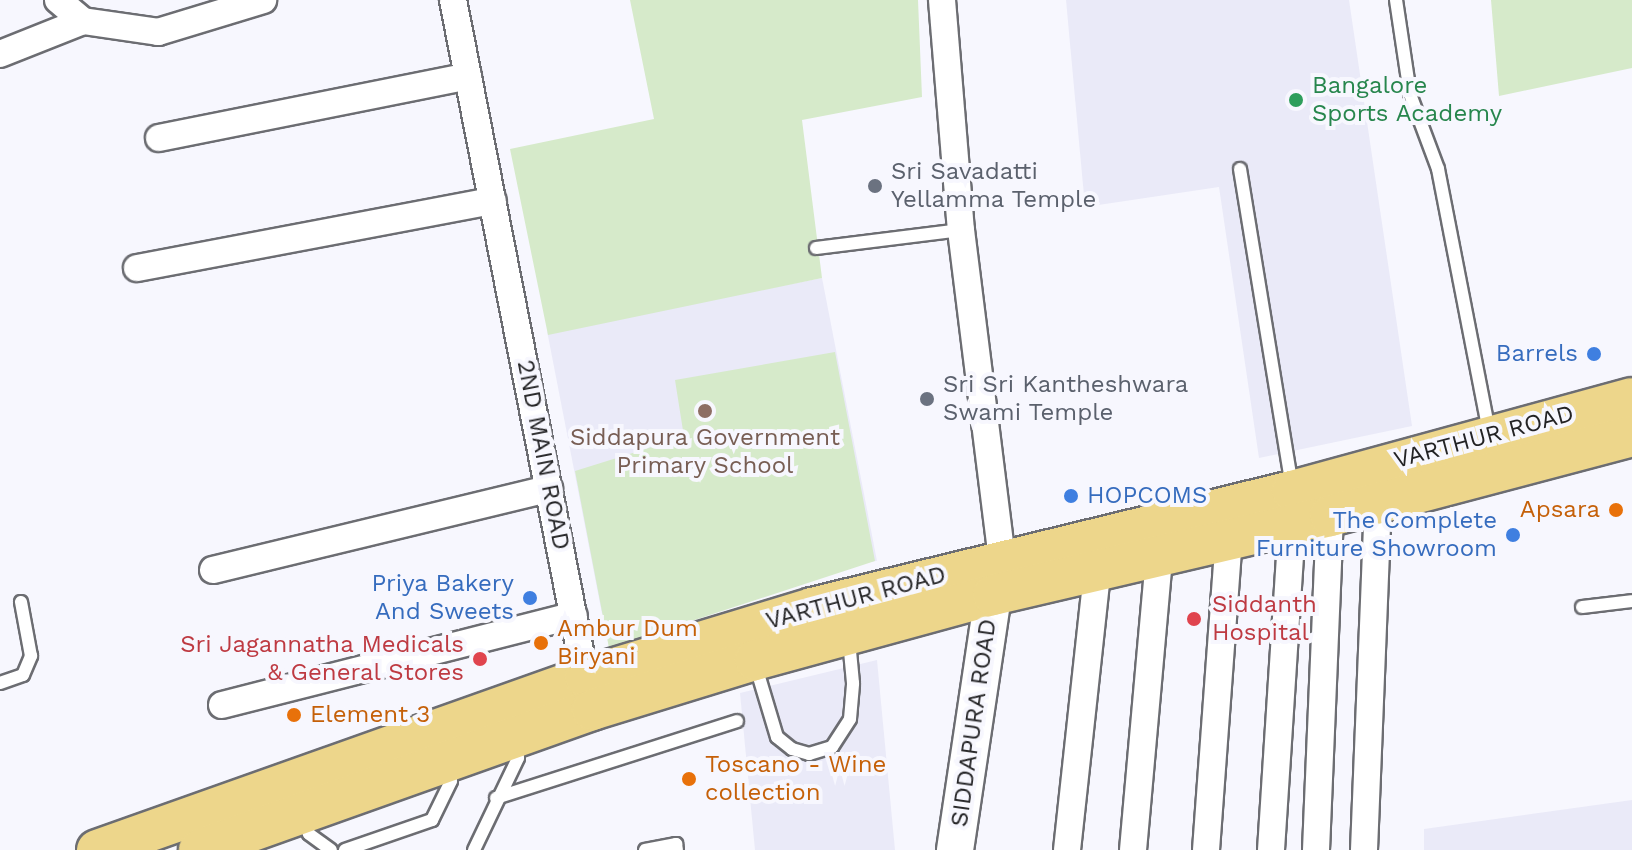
<!DOCTYPE html>
<html>
<head>
<meta charset="utf-8">
<style>
	body { margin:0 }
	#map { position:relative; width:1632px; height:850px; overflow:hidden; background:#f7f7fe; font-family:"Work Sans",sans-serif }
	div>[style] { position:absolute }
	[style*='--x'] { left:calc(var(--x)*1px); top:calc(var(--y)*1px); width:calc(var(--w)*1px); rotate:calc(var(--a)*1deg) }
	.built>* { inset:0; background:#eaeaf8; transform-origin:0 0 }
	.green>* { inset:0; background:#d6eaca }
	.roads { filter:drop-shadow(2px 0 #6c6d72) drop-shadow(-2px 0 #6c6d72) drop-shadow(0 2px #6c6d72) drop-shadow(0 -2px #6c6d72) }
	.lane>* { height:12px; margin:-6px; padding:0 6px; transform-origin:6px; border-radius:6px; background:#fff }
	.street>* { height:26px; margin:-13px; padding:0 13px; transform-origin:13px; border-radius:13px; background:#fff }
	.secondary>* { height:36px; margin:-18px; padding:0 18px; transform-origin:18px; border-radius:18px; background:#fff }
	.primary>* { height:40px; margin:-20px; padding:0 20px; transform-origin:20px; border-radius:20px; background:#edd68b }
	.dots>* { width:22px; height:22px; translate:-50% -50%; box-sizing:border-box; border:4px solid #f7f7fe; border-radius:50% }
	span { translate:-50% -50%; white-space:nowrap; text-align:center; line-height:1.15; -webkit-text-stroke:8px #f7f7fe; paint-order:stroke }
	.leisure-label { font-size:24px; color:#27864d }
	.left { translate:0 -50%; text-align:left }
	.worship-label { font-size:24px; color:#5b616d }
	.shop-label { font-size:24px; color:#366cbe }
	.right { translate:-100% -50%; text-align:right }
	.street-label { font-size:24px; color:#232325 }
	.education-label { font-size:24px; color:#785e54 }
	.food-label { font-size:24px; color:#c56008 }
	.health-label { font-size:24px; color:#be3a42 }
</style>
</head>
<body>
<div id="map">
	<div class="built">
		<i style="clip-path:polygon(1066px 0,1349px 0,1412px 426px,1259px 458px,1219px 187px,1085px 207px)"></i>
		<i style="left:822px;top:278px;width:288px;height:280px;rotate:79deg"></i>
		<i style="clip-path:polygon(877px 660px,895px 850px,755px 850px,740px 693px)"></i>
		<i style="clip-path:polygon(1632px 800px,1632px 850px,1424px 850px,1424px 829px)"></i>
	</div>
	<div class="green">
		<i style="clip-path:polygon(630px 0,918px 0,922px 97px,802px 120px,822px 278px,548px 335px,510px 149px,654px 119px)"></i>
		<i style="clip-path:polygon(1491px 0,1632px 0,1632px 68px,1499px 96px)"></i>
		<i style="clip-path:polygon(835px 352px,875px 561px,609px 648px,575px 471px,684px 437px,675px 380px)"></i>
	</div>
	<div class="roads">
		<div class="lane">
			<i style="--x:1396;--y:0;--w:95;--a:81.5"></i>
			<i style="--x:1410;--y:94;--w:80;--a:69.5"></i>
			<i style="--x:1438;--y:169;--w:267;--a:79"></i>
			<i style="--x:1240;--y:169;--w:323;--a:80.7"></i>
			<i style="--x:816;--y:248;--w:146;--a:-7.1"></i>
			<i style="--x:1582;--y:607;--w:50;--a:-6.8"></i>
			<i style="--x:756;--y:667;--w:73;--a:73.3"></i>
			<i style="--x:777;--y:737;--w:19;--a:39"></i>
			<i style="--x:792;--y:749;--w:18;--a:16"></i>
			<i style="--x:809;--y:754;--w:24;--a:-17"></i>
			<i style="--x:832;--y:747;--w:33;--a:-57"></i>
			<i style="--x:850;--y:719;--w:36;--a:-85"></i>
			<i style="--x:853;--y:683;--w:42;--a:-95.4"></i>
			<i style="--x:0;--y:683;--w:24;--a:-19"></i>
			<i style="--x:23;--y:675;--w:21;--a:-67"></i>
			<i style="--x:31;--y:656;--w:55;--a:-100.5"></i>
			<i style="--x:496;--y:798;--w:253;--a:-17.7"></i>
			<i style="--x:302;--y:818;--w:17;--a:66"></i>
			<i style="--x:309;--y:834;--w:27;--a:36"></i>
			<i style="--x:345;--y:850;--w:92;--a:-19"></i>
			<i style="--x:432;--y:820;--w:43;--a:-64"></i>
			<i style="--x:451;--y:781;--w:16;--a:-101"></i>
			<i style="--x:474;--y:850;--w:102;--a:-64.4"></i>
			<i style="--x:518;--y:758;--w:16;--a:-101"></i>
			<i style="--x:645;--y:850;--w:32;--a:-11"></i>
			<i style="--x:676;--y:844;--w:6;--a:81"></i>
		</div>
		<div class="street">
			<i style="--x:58;--y:0;--w:33;--a:40"></i>
			<i style="--x:83;--y:21;--w:76;--a:8.3"></i>
			<i style="--x:158;--y:32;--w:110;--a:-16.9"></i>
			<i style="--x:453;--y:0;--w:704;--a:78.95"></i>
			<i style="--x:942;--y:0;--w:231;--a:85.3"></i>
			<i style="--x:961;--y:230;--w:331;--a:82.9"></i>
			<i style="--x:0;--y:54;--w:89;--a:-21.7"></i>
			<i style="--x:159;--y:138;--w:315;--a:-11.3"></i>
			<i style="--x:137;--y:268;--w:362;--a:-10.7"></i>
			<i style="--x:213;--y:570;--w:346;--a:-13.6"></i>
			<i style="--x:222;--y:705;--w:363;--a:-14.3"></i>
			<i style="--x:1067;--y:850;--w:280;--a:-83.8"></i>
			<i style="--x:1133;--y:850;--w:293;--a:-84.9"></i>
			<i style="--x:1206;--y:850;--w:311;--a:-85.8"></i>
			<i style="--x:1271;--y:850;--w:326;--a:-86.3"></i>
			<i style="--x:1316;--y:850;--w:334;--a:-87.6"></i>
			<i style="--x:1364;--y:850;--w:347;--a:-87.7"></i>
		</div>
		<div class="secondary">
			<i style="--x:955;--y:850;--w:258;--a:-81.5"></i>
		</div>
		<div class="primary">
			<i style="--x:97;--y:850;--w:518;--a:-19.52"></i>
			<i style="--x:585;--y:677;--w:237;--a:-16.9"></i>
			<i style="--x:812;--y:608;--w:494;--a:-13.7"></i>
			<i style="--x:1292;--y:491;--w:352;--a:-15.3"></i>
			<i style="--x:199;--y:850;--w:417;--a:-19.6"></i>
			<i style="--x:592;--y:710;--w:170;--a:-17.1"></i>
			<i style="--x:755;--y:660;--w:247;--a:-15.3"></i>
			<i style="--x:993;--y:595;--w:346;--a:-13.2"></i>
			<i style="--x:1330;--y:516;--w:312;--a:-14.8"></i>
		</div>
	</div>
	<div class="dots">
		<i style="left:1296px;top:100px;background:#2e9e5b"></i>
		<i style="left:875px;top:186px;background:#6b7280"></i>
		<i style="left:1594px;top:354px;background:#3f7fe0"></i>
		<i style="left:927px;top:399px;background:#6b7280"></i>
		<i style="left:705px;top:411px;background:#8d6e63"></i>
		<i style="left:1071px;top:496px;background:#3f7fe0"></i>
		<i style="left:1616px;top:510px;background:#e8710a"></i>
		<i style="left:1513px;top:535px;background:#3f7fe0"></i>
		<i style="left:530px;top:598px;background:#3f7fe0"></i>
		<i style="left:1194px;top:619px;background:#e0444e"></i>
		<i style="left:541px;top:643px;background:#e8710a"></i>
		<i style="left:480px;top:659px;background:#e0444e"></i>
		<i style="left:294px;top:715px;background:#e8710a"></i>
		<i style="left:689px;top:779px;background:#e8710a"></i>
	</div>
	<div class="leisure-label">
		<span class="left" style="left:1312px;top:100px">Bangalore<br>Sports Academy</span>
	</div>
	<div class="worship-label">
		<span class="left" style="left:891px;top:186px">Sri Savadatti<br>Yellamma Temple</span>
		<span class="left" style="left:943px;top:399px">Sri Sri Kantheshwara<br>Swami Temple</span>
	</div>
	<div class="shop-label">
		<span class="right" style="left:1578px;top:354px">Barrels</span>
		<span class="left" style="left:1087px;top:496px">HOPCOMS</span>
		<span class="right" style="left:1497px;top:535px">The Complete<br>Furniture Showroom</span>
		<span class="right" style="left:514px;top:598px">Priya Bakery<br>And Sweets</span>
	</div>
	<div class="street-label">
		<span style="left:1484px;top:437px;rotate:-15deg">VARTHUR ROAD</span>
		<span style="left:543px;top:455px;rotate:79deg">2ND MAIN ROAD</span>
		<span style="left:856px;top:598px;rotate:-15deg">VARTHUR ROAD</span>
		<span style="left:974px;top:723px;rotate:-82deg">SIDDAPURA ROAD</span>
	</div>
	<div class="education-label">
		<span style="left:705px;top:452px">Siddapura Government<br>Primary School</span>
	</div>
	<div class="food-label">
		<span class="right" style="left:1600px;top:510px">Apsara</span>
		<span class="left" style="left:557px;top:643px">Ambur Dum<br>Biryani</span>
		<span class="left" style="left:310px;top:715px">Element 3</span>
		<span class="left" style="left:705px;top:779px">Toscano - Wine<br>collection</span>
	</div>
	<div class="health-label">
		<span class="left" style="left:1212px;top:619px">Siddanth<br>Hospital</span>
		<span class="right" style="left:464px;top:659px">Sri Jagannatha Medicals<br>&amp; General Stores</span>
	</div>
</div>
</body>
</html>
